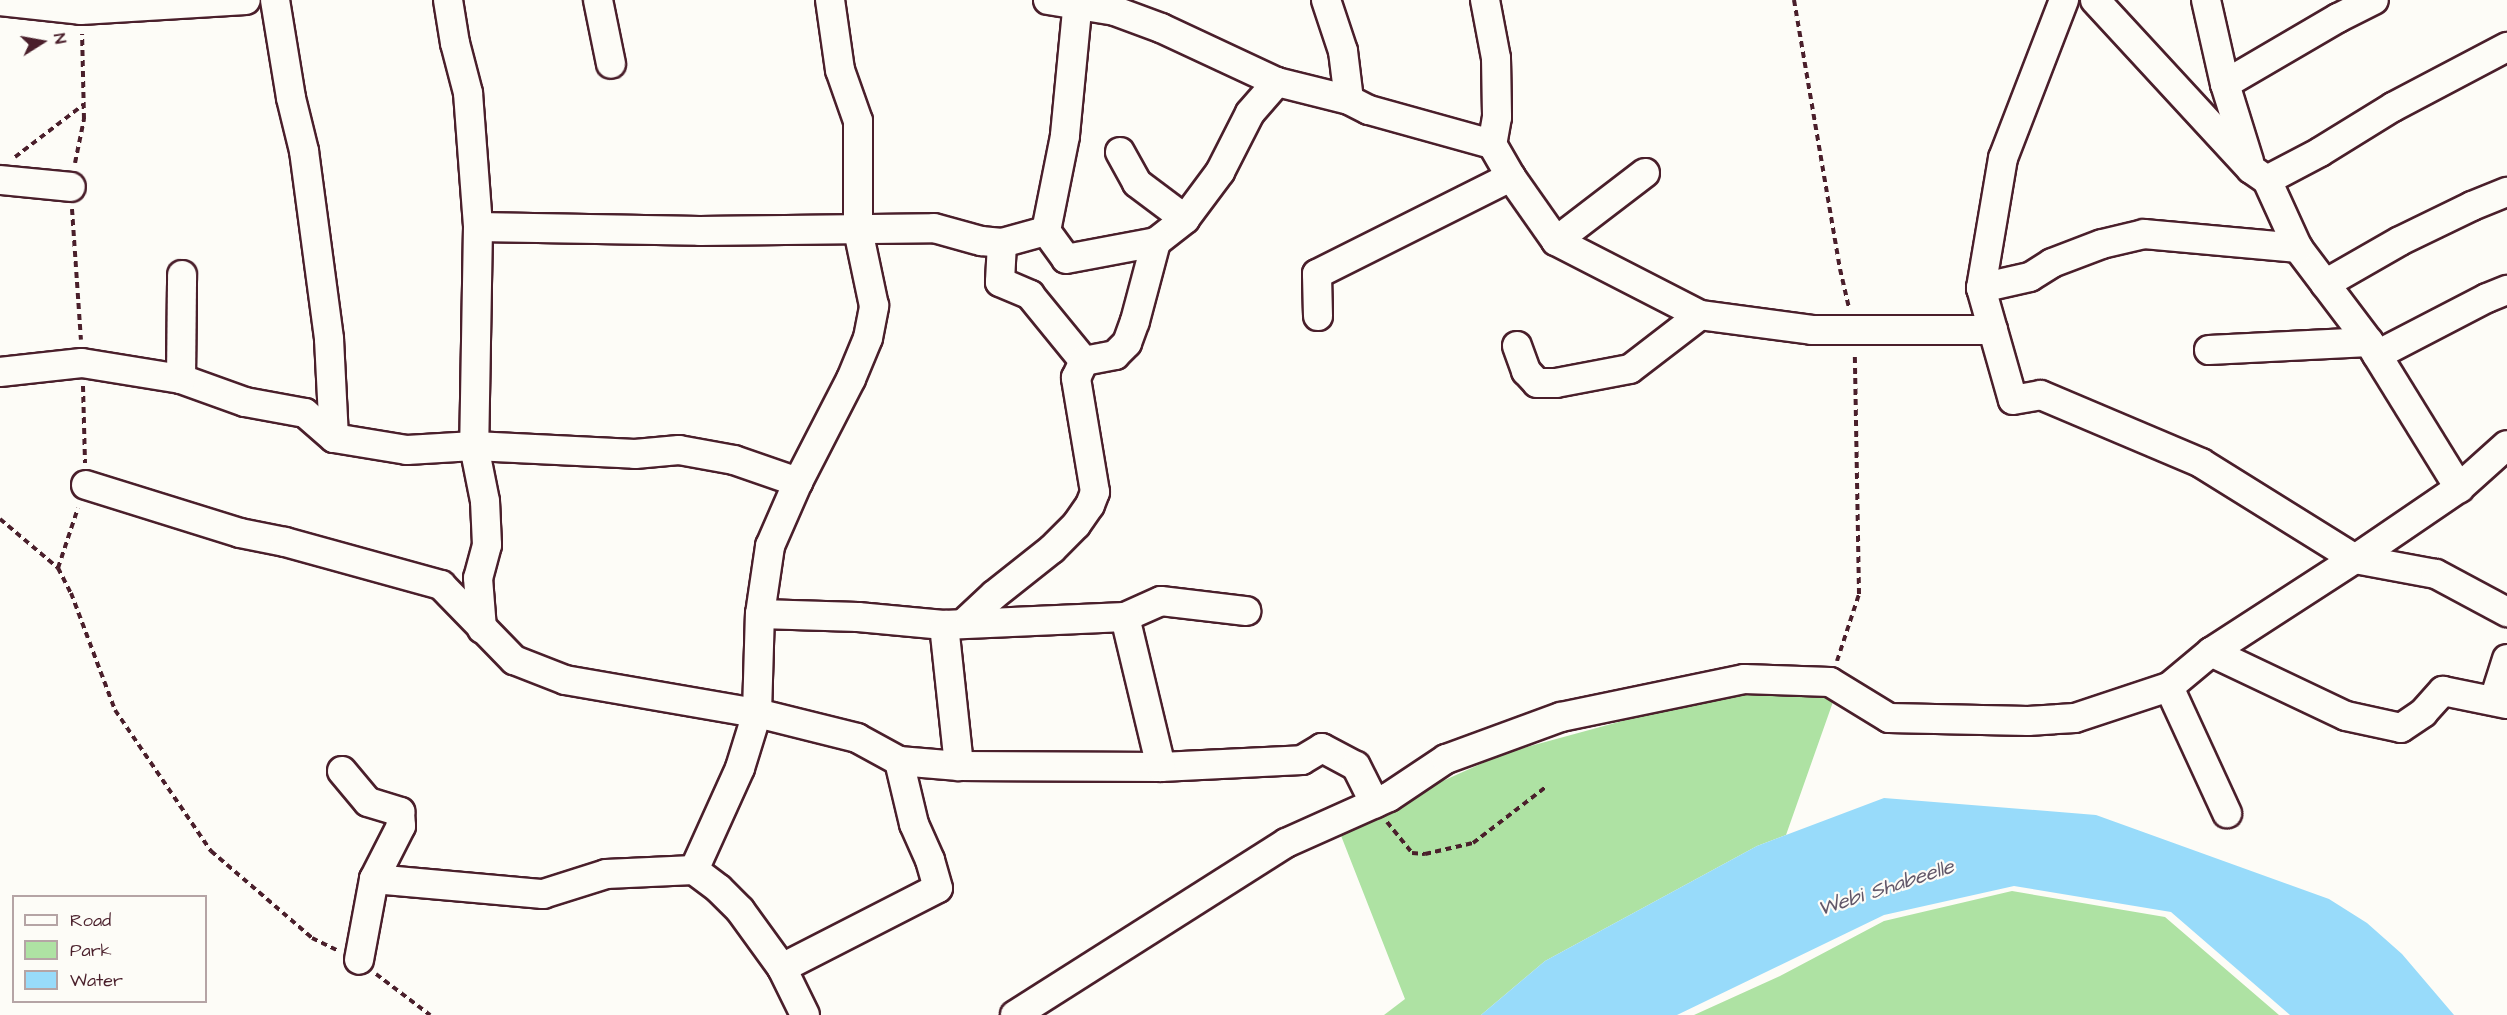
<!DOCTYPE html>
<html>
<head>
<meta charset="utf-8">
<style>
	body { margin:0 }
	#map { position:relative; width:2507px; height:1015px; overflow:hidden; background:#fdfcf7; font-family:"Architects Daughter",sans-serif }
	div>[style] { position:absolute }
	[style*='--x'] { left:calc(var(--x)*1px); top:calc(var(--y)*1px); width:calc(var(--w)*1px); rotate:calc(var(--a)*1deg) }
	.green>* { inset:0; background:#aee2a3 }
	.water>* { inset:0; background:#98dbfa }
	.path>* { height:4px; margin-top:-2px; transform-origin:0; background:repeating-linear-gradient(90deg,#4a1f2b 0 6px,transparent 0 10.5px) }
	.roads { filter:drop-shadow(2px 0 #4a1f2b) drop-shadow(-2px 0 #4a1f2b) drop-shadow(0 2px #4a1f2b) drop-shadow(0 -2px #4a1f2b) }
	.minor>* { height:28px; margin:-14px; padding:0 14px; transform-origin:14px; border-radius:14px; background:#fdfcf7 }
	span { translate:-50% -50%; white-space:nowrap; text-align:center; line-height:1.15; -webkit-text-stroke:4.5px #fdfcf7; paint-order:stroke }
	.water-label { font-size:21px; color:#615769; font-style:italic }
	.legend { position:absolute; left:12px; top:895px; width:195px; height:108px; box-sizing:border-box; background:#fdfcf7; border:2px solid #b5a4a5; margin:0; padding:8px 10px; list-style:none; font-size:18px; color:#4a1f2b }
	.legend li { display:flex; align-items:center; gap:12px; height:30px }
	.legend b { width:30px; border:2px solid #b5a4a5 }
	.north { position:absolute; left:12px; top:12px; width:60px; height:60px; -webkit-text-stroke:4px #fdfcf7; paint-order:stroke; rotate:79deg; font-size:16px; font-weight:700; line-height:24px; text-align:center; color:#4a1f2b }
	.north::after { content:''; display:block; margin:auto; width:21px; height:27px; background:#4a1f2b; clip-path:polygon(50% 0,100% 100%,50% 72%,0 100%) }
</style>
</head>
<body>
<div id="map">
	<div class="green">
		<i style="clip-path:polygon(1751px 686px,1824px 686px,1834px 699px,1786px 835px,1757px 846px,1545px 961px,1481px 1015px,1384px 1015px,1405px 999px,1338px 828px,1505px 753px)"></i>
		<i style="clip-path:polygon(2012px 891px,2165px 917px,2279px 1015px,1694px 1015px,1780px 976px,1884px 921px)"></i>
	</div>
	<div class="water">
		<i style="clip-path:polygon(1884px 798px,2096px 815px,2329px 899px,2367px 923px,2402px 954px,2454px 1015px,2290px 1015px,2171px 912px,2014px 886px,1884px 915px,1677px 1015px,1481px 1015px,1545px 961px,1757px 846px)"></i>
	</div>
	<div class="path">
		<i style="--x:1794;--y:0;--w:273;--a:80.3"></i>
		<i style="--x:1840;--y:269;--w:40;--a:77"></i>
		<i style="--x:15;--y:157;--w:86;--a:-37.4"></i>
		<i style="--x:75;--y:163;--w:45;--a:-78.4"></i>
		<i style="--x:84;--y:119;--w:85;--a:-91.3"></i>
		<i style="--x:72;--y:209;--w:131;--a:86.1"></i>
		<i style="--x:83;--y:386;--w:77;--a:88.5"></i>
		<i style="--x:0;--y:519;--w:76;--a:40.2"></i>
		<i style="--x:58;--y:568;--w:28;--a:63"></i>
		<i style="--x:71;--y:593;--w:125;--a:69.4"></i>
		<i style="--x:115;--y:710;--w:171;--a:55.8"></i>
		<i style="--x:211;--y:851;--w:133;--a:40.7"></i>
		<i style="--x:312;--y:938;--w:28;--a:26"></i>
		<i style="--x:58;--y:568;--w:63;--a:-71.6"></i>
		<i style="--x:1837;--y:661;--w:71;--a:-71.8"></i>
		<i style="--x:1859;--y:594;--w:240;--a:-91"></i>
		<i style="--x:1387;--y:822;--w:40;--a:51"></i>
		<i style="--x:1412;--y:853;--w:13;--a:4"></i>
		<i style="--x:1425;--y:854;--w:49;--a:-12.9"></i>
		<i style="--x:1473;--y:843;--w:93;--a:-37.6"></i>
		<i style="--x:376;--y:974;--w:68;--a:37.2"></i>
	</div>
	<div class="roads">
		<div class="minor">
			<i style="--x:275;--y:0;--w:99;--a:80.7"></i>
			<i style="--x:291;--y:98;--w:55;--a:76.2"></i>
			<i style="--x:304;--y:151;--w:190;--a:82.4"></i>
			<i style="--x:329;--y:339;--w:99;--a:87.1"></i>
			<i style="--x:448;--y:0;--w:44;--a:80.8"></i>
			<i style="--x:455;--y:43;--w:52;--a:75.4"></i>
			<i style="--x:468;--y:93;--w:134;--a:85.7"></i>
			<i style="--x:478;--y:227;--w:219;--a:91"></i>
			<i style="--x:474;--y:446;--w:56;--a:78.7"></i>
			<i style="--x:485;--y:501;--w:44;--a:87.4"></i>
			<i style="--x:487;--y:545;--w:34;--a:105"></i>
			<i style="--x:478;--y:578;--w:51;--a:85.5"></i>
			<i style="--x:598;--y:0;--w:65;--a:78.5"></i>
			<i style="--x:1048;--y:0;--w:68;--a:9.3"></i>
			<i style="--x:1115;--y:11;--w:49;--a:20.3"></i>
			<i style="--x:1161;--y:28;--w:128;--a:25"></i>
			<i style="--x:1277;--y:82;--w:74;--a:14"></i>
			<i style="--x:1349;--y:100;--w:22;--a:27"></i>
			<i style="--x:1369;--y:110;--w:128;--a:15.5"></i>
			<i style="--x:1078;--y:0;--w:137;--a:95.5"></i>
			<i style="--x:1065;--y:136;--w:97;--a:101.3"></i>
			<i style="--x:1046;--y:231;--w:34;--a:54"></i>
			<i style="--x:1066;--y:259;--w:92;--a:-10.7"></i>
			<i style="--x:1156;--y:242;--w:37;--a:-38"></i>
			<i style="--x:1185;--y:219;--w:59;--a:-53.3"></i>
			<i style="--x:1220;--y:172;--w:66;--a:-63"></i>
			<i style="--x:1250;--y:113;--w:41;--a:-48.9"></i>
			<i style="--x:1326;--y:0;--w:54;--a:71.6"></i>
			<i style="--x:1343;--y:51;--w:49;--a:83"></i>
			<i style="--x:1485;--y:0;--w:59;--a:79.3"></i>
			<i style="--x:1496;--y:58;--w:59;--a:89"></i>
			<i style="--x:1497;--y:117;--w:27;--a:100"></i>
			<i style="--x:1492;--y:144;--w:38;--a:60"></i>
			<i style="--x:1511;--y:177;--w:78;--a:54.9"></i>
			<i style="--x:1556;--y:241;--w:162;--a:27.2"></i>
			<i style="--x:1700;--y:315;--w:113;--a:7.6"></i>
			<i style="--x:1812;--y:330;--w:181;--a:0"></i>
			<i style="--x:2064;--y:0;--w:169;--a:111.1"></i>
			<i style="--x:2003;--y:158;--w:132;--a:99.6"></i>
			<i style="--x:1981;--y:288;--w:116;--a:74.1"></i>
			<i style="--x:2013;--y:400;--w:28;--a:-10"></i>
			<i style="--x:2041;--y:395;--w:174;--a:23"></i>
			<i style="--x:2201;--y:463;--w:181;--a:31.9"></i>
			<i style="--x:2355;--y:559;--w:82;--a:10.5"></i>
			<i style="--x:2436;--y:574;--w:81;--a:28.2"></i>
			<i style="--x:2095;--y:0;--w:230;--a:47.3"></i>
			<i style="--x:2251;--y:169;--w:19;--a:35"></i>
			<i style="--x:2267;--y:180;--w:75;--a:65.5"></i>
			<i style="--x:2298;--y:248;--w:118;--a:52.9"></i>
			<i style="--x:2369;--y:342;--w:172;--a:58.3"></i>
			<i style="--x:2206;--y:0;--w:86;--a:77.3"></i>
			<i style="--x:2225;--y:84;--w:81;--a:72.7"></i>
			<i style="--x:0;--y:1;--w:81;--a:6.3"></i>
			<i style="--x:81;--y:10;--w:165;--a:-3.5"></i>
			<i style="--x:2225;--y:84;--w:131;--a:-30.3"></i>
			<i style="--x:2338;--y:18;--w:40;--a:-26.6"></i>
			<i style="--x:1120;--y:152;--w:35;--a:61"></i>
			<i style="--x:1137;--y:183;--w:60;--a:36.9"></i>
			<i style="--x:0;--y:180;--w:71;--a:5.6"></i>
			<i style="--x:2267;--y:180;--w:60;--a:-27.8"></i>
			<i style="--x:2320;--y:152;--w:86;--a:-31.7"></i>
			<i style="--x:2393;--y:107;--w:129;--a:-27.8"></i>
			<i style="--x:478;--y:227;--w:222;--a:1"></i>
			<i style="--x:700;--y:231;--w:234;--a:-0.7"></i>
			<i style="--x:934;--y:228;--w:49;--a:15.5"></i>
			<i style="--x:981;--y:241;--w:21;--a:5"></i>
			<i style="--x:1002;--y:243;--w:46;--a:-15.3"></i>
			<i style="--x:1556;--y:241;--w:112;--a:-37.4"></i>
			<i style="--x:1002;--y:243;--w:39;--a:93"></i>
			<i style="--x:1000;--y:282;--w:33;--a:23"></i>
			<i style="--x:1030;--y:295;--w:85;--a:50.7"></i>
			<i style="--x:2325;--y:284;--w:86;--a:-29.8"></i>
			<i style="--x:2400;--y:241;--w:80;--a:-25.9"></i>
			<i style="--x:2472;--y:206;--w:38;--a:-22"></i>
			<i style="--x:1981;--y:288;--w:50;--a:-12.7"></i>
			<i style="--x:2030;--y:277;--w:26;--a:-32"></i>
			<i style="--x:2052;--y:263;--w:53;--a:-20.8"></i>
			<i style="--x:2102;--y:244;--w:43;--a:-13.4"></i>
			<i style="--x:2144;--y:234;--w:155;--a:5.2"></i>
			<i style="--x:1318;--y:316;--w:42;--a:-91.4"></i>
			<i style="--x:1317;--y:274;--w:217;--a:-26.6"></i>
			<i style="--x:1517;--y:346;--w:27;--a:70"></i>
			<i style="--x:1526;--y:371;--w:16;--a:47"></i>
			<i style="--x:1537;--y:383;--w:19;--a:0"></i>
			<i style="--x:1556;--y:383;--w:75;--a:-10.7"></i>
			<i style="--x:1630;--y:369;--w:88;--a:-37.6"></i>
			<i style="--x:2209;--y:350;--w:160;--a:-2.9"></i>
			<i style="--x:2377;--y:355;--w:124;--a:-27.4"></i>
			<i style="--x:2487;--y:298;--w:22;--a:-22"></i>
			<i style="--x:0;--y:372;--w:82;--a:-6.3"></i>
			<i style="--x:82;--y:363;--w:100;--a:9.2"></i>
			<i style="--x:181;--y:379;--w:68;--a:19.8"></i>
			<i style="--x:245;--y:402;--w:61;--a:10.4"></i>
			<i style="--x:305;--y:413;--w:38;--a:41"></i>
			<i style="--x:334;--y:438;--w:74;--a:9.3"></i>
			<i style="--x:407;--y:450;--w:67;--a:-3.4"></i>
			<i style="--x:474;--y:446;--w:161;--a:2.8"></i>
			<i style="--x:635;--y:454;--w:44;--a:-5.2"></i>
			<i style="--x:679;--y:450;--w:56;--a:10.3"></i>
			<i style="--x:734;--y:460;--w:68;--a:19"></i>
			<i style="--x:181;--y:379;--w:104;--a:-89.4"></i>
			<i style="--x:86;--y:485;--w:161;--a:17.3"></i>
			<i style="--x:240;--y:533;--w:46;--a:11.3"></i>
			<i style="--x:285;--y:542;--w:162;--a:15.4"></i>
			<i style="--x:441;--y:585;--w:105;--a:45.8"></i>
			<i style="--x:514;--y:660;--w:55;--a:21.4"></i>
			<i style="--x:565;--y:680;--w:195;--a:9.8"></i>
			<i style="--x:757;--y:713;--w:103;--a:14"></i>
			<i style="--x:857;--y:738;--w:48;--a:28.7"></i>
			<i style="--x:899;--y:761;--w:60;--a:4.8"></i>
			<i style="--x:959;--y:766;--w:202;--a:0.3"></i>
			<i style="--x:1161;--y:767;--w:141;--a:-2.8"></i>
			<i style="--x:1302;--y:760;--w:23;--a:-31"></i>
			<i style="--x:1322;--y:748;--w:38;--a:28"></i>
			<i style="--x:1356;--y:766;--w:42;--a:63.4"></i>
			<i style="--x:760;--y:614;--w:98;--a:1.8"></i>
			<i style="--x:858;--y:617;--w:86;--a:5.3"></i>
			<i style="--x:944;--y:625;--w:181;--a:-2.5"></i>
			<i style="--x:1125;--y:617;--w:39;--a:-24"></i>
			<i style="--x:1161;--y:601;--w:86;--a:6.7"></i>
			<i style="--x:1125;--y:617;--w:154;--a:76.5"></i>
			<i style="--x:964;--y:623;--w:41;--a:-43"></i>
			<i style="--x:994;--y:595;--w:74;--a:-38.4"></i>
			<i style="--x:1052;--y:549;--w:34;--a:-45"></i>
			<i style="--x:1076;--y:525;--w:24;--a:-55"></i>
			<i style="--x:1090;--y:505;--w:14;--a:-69"></i>
			<i style="--x:1095;--y:492;--w:116;--a:-99.5"></i>
			<i style="--x:1076;--y:378;--w:19;--a:-65"></i>
			<i style="--x:1084;--y:361;--w:32;--a:-11"></i>
			<i style="--x:1115;--y:355;--w:17;--a:-45"></i>
			<i style="--x:1127;--y:343;--w:23;--a:-70"></i>
			<i style="--x:1135;--y:321;--w:82;--a:-75.1"></i>
			<i style="--x:944;--y:625;--w:142;--a:83.9"></i>
			<i style="--x:2211;--y:652;--w:149;--a:25.4"></i>
			<i style="--x:2346;--y:716;--w:56;--a:12.3"></i>
			<i style="--x:2401;--y:728;--w:27;--a:-34"></i>
			<i style="--x:2423;--y:713;--w:30;--a:-48"></i>
			<i style="--x:2443;--y:691;--w:65;--a:11.5"></i>
			<i style="--x:2169;--y:687;--w:139;--a:65.3"></i>
			<i style="--x:2494;--y:700;--w:43;--a:-72.4"></i>
			<i style="--x:342;--y:771;--w:40;--a:50"></i>
			<i style="--x:368;--y:802;--w:34;--a:17"></i>
			<i style="--x:400;--y:812;--w:14;--a:86"></i>
			<i style="--x:401;--y:826;--w:59;--a:117"></i>
			<i style="--x:374;--y:879;--w:82;--a:100.5"></i>
			<i style="--x:694;--y:870;--w:31;--a:37"></i>
			<i style="--x:719;--y:889;--w:30;--a:45"></i>
			<i style="--x:740;--y:910;--w:72;--a:54.1"></i>
			<i style="--x:782;--y:968;--w:52;--a:63.9"></i>
			<i style="--x:374;--y:879;--w:170;--a:5.1"></i>
			<i style="--x:543;--y:894;--w:66;--a:-17.6"></i>
			<i style="--x:606;--y:874;--w:88;--a:-2.6"></i>
			<i style="--x:694;--y:870;--w:112;--a:-65.7"></i>
			<i style="--x:740;--y:768;--w:58;--a:-72.8"></i>
			<i style="--x:757;--y:713;--w:99;--a:-88.3"></i>
			<i style="--x:760;--y:614;--w:69;--a:-81.6"></i>
			<i style="--x:770;--y:546;--w:70;--a:-66.4"></i>
			<i style="--x:798;--y:482;--w:116;--a:-62.8"></i>
			<i style="--x:851;--y:379;--w:44;--a:-67.5"></i>
			<i style="--x:868;--y:338;--w:33;--a:-79"></i>
			<i style="--x:874;--y:306;--w:78;--a:-101.9"></i>
			<i style="--x:858;--y:230;--w:109;--a:-90"></i>
			<i style="--x:858;--y:121;--w:54;--a:-109.4"></i>
			<i style="--x:840;--y:70;--w:71;--a:-98.1"></i>
			<i style="--x:782;--y:968;--w:175;--a:-27.1"></i>
			<i style="--x:938;--y:888;--w:29;--a:-106"></i>
			<i style="--x:930;--y:860;--w:39;--a:-114"></i>
			<i style="--x:914;--y:824;--w:65;--a:-103.4"></i>
			<i style="--x:1015;--y:1015;--w:321;--a:-32.4"></i>
			<i style="--x:1286;--y:843;--w:113;--a:-24.1"></i>
			<i style="--x:1389;--y:797;--w:69;--a:-33.7"></i>
			<i style="--x:1446;--y:759;--w:122;--a:-20.1"></i>
			<i style="--x:1561;--y:717;--w:187;--a:-11.7"></i>
			<i style="--x:1744;--y:679;--w:86;--a:2"></i>
			<i style="--x:1830;--y:682;--w:69;--a:31.4"></i>
			<i style="--x:1889;--y:718;--w:139;--a:1.2"></i>
			<i style="--x:2028;--y:721;--w:47;--a:-3.7"></i>
			<i style="--x:2075;--y:718;--w:99;--a:-18.3"></i>
			<i style="--x:2169;--y:687;--w:55;--a:-39.8"></i>
			<i style="--x:2211;--y:652;--w:171;--a:-32.9"></i>
			<i style="--x:2355;--y:559;--w:126;--a:-34.3"></i>
			<i style="--x:2459;--y:488;--w:64;--a:-41.9"></i>
		</div>
	</div>
	<div class="water-label">
		<span style="left:1886px;top:888px;rotate:-18deg">Webi Shabeelle</span>
	</div>
	<ul class="legend">
	<li><b style="height:8px;background:#fdfcf7"></b>Road</li>
	<li><b style="height:16px;background:#aee2a3"></b>Park</li>
	<li><b style="height:16px;background:#98dbfa"></b>Water</li>
	</ul>
	<div class="north">N</div>
</div>
</body>
</html>
